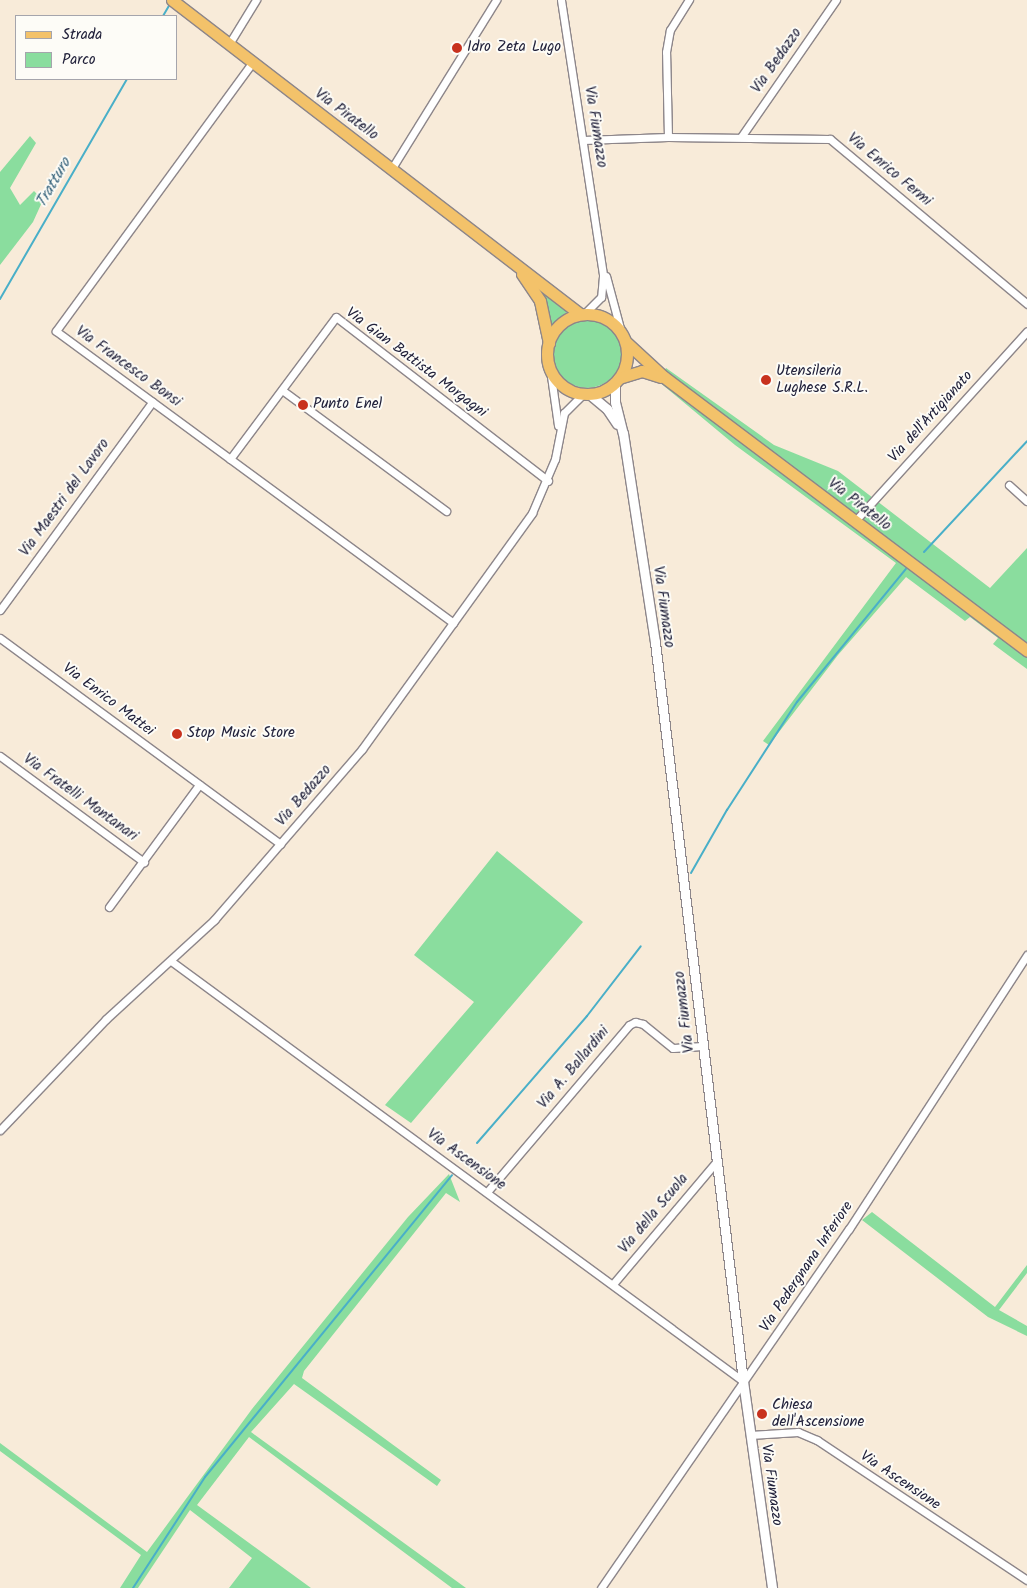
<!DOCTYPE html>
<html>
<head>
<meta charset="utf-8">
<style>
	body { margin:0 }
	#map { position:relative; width:1027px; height:1588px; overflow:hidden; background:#f8ebd9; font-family:Kalam,sans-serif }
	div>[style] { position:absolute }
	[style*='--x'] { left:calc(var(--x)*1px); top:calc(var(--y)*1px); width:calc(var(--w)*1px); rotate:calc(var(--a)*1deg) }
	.green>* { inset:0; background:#8add9e }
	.round { border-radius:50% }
	.stream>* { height:2px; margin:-1px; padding:0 1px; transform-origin:1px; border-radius:1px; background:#49afc8 }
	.roads { filter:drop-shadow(1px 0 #8d868a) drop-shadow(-1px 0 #8d868a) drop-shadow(0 1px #8d868a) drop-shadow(0 -1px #8d868a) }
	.minor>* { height:7px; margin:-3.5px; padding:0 3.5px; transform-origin:3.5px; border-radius:3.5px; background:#fff }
	.tertiary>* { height:9px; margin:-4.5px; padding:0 4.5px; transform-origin:4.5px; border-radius:4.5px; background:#fff }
	.primary>* { height:11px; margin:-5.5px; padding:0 5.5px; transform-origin:5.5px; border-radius:5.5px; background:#f3c26a }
	.primary>.ring { margin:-5.5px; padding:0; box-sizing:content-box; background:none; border:11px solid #f3c26a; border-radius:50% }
	.dots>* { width:14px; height:14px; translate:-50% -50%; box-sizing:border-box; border:2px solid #fdfcf7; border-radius:50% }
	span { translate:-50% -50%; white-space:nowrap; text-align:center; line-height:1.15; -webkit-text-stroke:4px #fdfcf7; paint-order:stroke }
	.poi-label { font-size:15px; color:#22223b }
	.left { translate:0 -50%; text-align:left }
	.street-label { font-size:15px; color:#22223b }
	.water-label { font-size:16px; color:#34617a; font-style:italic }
	.legend { position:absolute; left:15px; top:15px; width:162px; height:65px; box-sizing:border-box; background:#fdfcf7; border:1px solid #a5a5ac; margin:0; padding:6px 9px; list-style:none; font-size:15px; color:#22223b }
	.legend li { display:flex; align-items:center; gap:10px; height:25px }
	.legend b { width:25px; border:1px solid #a5a5ac }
</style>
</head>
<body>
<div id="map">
	<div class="green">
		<i style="clip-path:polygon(30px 136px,36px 143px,10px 188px,20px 205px,34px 191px,43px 200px,33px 222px,0 265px,0 172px)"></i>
		<i style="clip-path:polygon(536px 285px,568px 311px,549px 328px)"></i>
		<i class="round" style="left:552px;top:318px;width:70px;height:70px"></i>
		<i style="clip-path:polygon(666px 368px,774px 445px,838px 471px,990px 588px,1027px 548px,1027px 669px,993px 644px,998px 638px,970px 617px,965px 621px,906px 577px,838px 655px,769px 745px,763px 741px,896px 563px,735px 445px,658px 381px)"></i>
		<i style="clip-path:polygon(497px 851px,583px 922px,411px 1123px,385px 1105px,474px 1002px,414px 955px)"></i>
		<i style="clip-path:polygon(449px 1174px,460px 1202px,446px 1193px,304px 1371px,302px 1378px,441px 1480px,437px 1486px,294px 1384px,251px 1432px,466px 1588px,452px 1588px,249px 1437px,197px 1505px,311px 1588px,229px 1588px,252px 1558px,190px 1510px,138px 1588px,120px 1588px,141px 1555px,0 1451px,0 1443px,147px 1552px,252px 1409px,408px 1217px)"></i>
		<i style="clip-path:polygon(872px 1212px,995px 1307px,1027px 1265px,1027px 1273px,999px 1310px,1027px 1326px,1027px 1336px,988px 1317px,862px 1220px)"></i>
	</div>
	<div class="stream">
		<i style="--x:163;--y:16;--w:14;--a:-60"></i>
		<i style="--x:0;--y:299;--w:254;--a:-60"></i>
		<i style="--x:924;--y:552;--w:151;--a:-47.1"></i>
		<i style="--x:691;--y:873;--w:73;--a:-60.3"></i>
		<i style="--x:727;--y:810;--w:129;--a:-57.1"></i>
		<i style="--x:797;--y:702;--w:172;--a:-50.7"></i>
		<i style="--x:477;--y:1143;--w:168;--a:-49.1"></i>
		<i style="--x:587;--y:1016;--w:88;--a:-52.4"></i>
		<i style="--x:133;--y:1588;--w:132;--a:-57"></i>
		<i style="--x:205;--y:1477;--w:390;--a:-50.7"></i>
	</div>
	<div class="roads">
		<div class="minor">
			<i style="--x:561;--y:0;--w:279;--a:81.3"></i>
			<i style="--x:603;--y:276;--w:21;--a:95"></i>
			<i style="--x:601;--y:297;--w:24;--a:135"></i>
			<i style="--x:229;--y:44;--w:52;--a:-58.5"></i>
			<i style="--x:252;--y:63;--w:332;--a:126.2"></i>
			<i style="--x:56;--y:331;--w:493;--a:36.3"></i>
			<i style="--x:668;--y:137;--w:85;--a:-91.3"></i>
			<i style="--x:666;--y:52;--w:22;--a:-80"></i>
			<i style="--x:670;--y:30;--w:36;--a:-58"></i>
			<i style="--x:741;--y:137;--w:167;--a:-55.3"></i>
			<i style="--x:583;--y:140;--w:85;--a:-2"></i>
			<i style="--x:668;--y:137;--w:162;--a:0.7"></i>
			<i style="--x:830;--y:139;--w:257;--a:39.9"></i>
			<i style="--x:392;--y:168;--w:198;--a:-58.2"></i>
			<i style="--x:606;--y:276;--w:58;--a:75"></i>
			<i style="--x:550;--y:369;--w:57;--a:81.9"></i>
			<i style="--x:282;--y:390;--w:204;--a:36.4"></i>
			<i style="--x:230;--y:459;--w:177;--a:-53.3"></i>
			<i style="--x:336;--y:317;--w:268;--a:37.7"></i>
			<i style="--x:1009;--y:485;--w:24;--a:42"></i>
			<i style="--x:855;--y:521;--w:256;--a:-47.8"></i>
			<i style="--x:0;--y:610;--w:258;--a:-53.8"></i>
			<i style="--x:0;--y:638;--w:348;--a:36.3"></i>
			<i style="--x:0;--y:756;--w:179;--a:36.4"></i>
			<i style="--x:109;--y:907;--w:152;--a:-53.6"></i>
			<i style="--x:171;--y:961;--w:710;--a:36.29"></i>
			<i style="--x:0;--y:1130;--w:153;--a:-46.3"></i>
			<i style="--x:106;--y:1019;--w:147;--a:-42.5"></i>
			<i style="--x:214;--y:920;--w:226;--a:-49.1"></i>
			<i style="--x:362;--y:749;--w:291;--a:-54.2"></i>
			<i style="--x:532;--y:513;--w:59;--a:-66.9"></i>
			<i style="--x:555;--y:459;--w:47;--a:-78.9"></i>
			<i style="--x:564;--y:413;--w:28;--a:-45"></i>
			<i style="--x:487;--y:1192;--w:219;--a:-49.6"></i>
			<i style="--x:629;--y:1025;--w:7;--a:-27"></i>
			<i style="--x:635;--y:1022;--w:8;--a:14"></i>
			<i style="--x:643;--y:1024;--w:38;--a:39"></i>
			<i style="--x:673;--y:1048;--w:29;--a:-4"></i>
			<i style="--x:613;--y:1284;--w:160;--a:-49.8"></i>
			<i style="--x:750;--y:1435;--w:48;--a:-3.6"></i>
			<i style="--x:798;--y:1432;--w:21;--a:23"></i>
			<i style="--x:817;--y:1440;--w:252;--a:33.7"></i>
			<i style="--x:601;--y:1588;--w:436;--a:-55.4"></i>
			<i style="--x:849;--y:1229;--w:327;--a:-57"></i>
		</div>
		<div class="tertiary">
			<i style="--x:615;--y:382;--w:20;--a:90"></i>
			<i style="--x:615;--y:402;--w:32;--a:76"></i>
			<i style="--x:623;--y:433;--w:211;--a:81.3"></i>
			<i style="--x:655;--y:642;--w:744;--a:83.21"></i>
			<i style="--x:743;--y:1381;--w:209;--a:82"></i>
			<i style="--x:588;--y:393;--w:25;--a:40"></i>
			<i style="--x:607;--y:409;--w:18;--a:56"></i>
		</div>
		<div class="primary">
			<i style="--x:172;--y:0;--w:515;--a:37.58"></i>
			<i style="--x:522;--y:274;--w:32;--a:56"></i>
			<i style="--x:540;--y:301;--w:43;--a:77.9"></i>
			<i class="ring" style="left:547px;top:314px;width:69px;height:69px"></i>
			<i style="--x:626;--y:342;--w:52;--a:42.6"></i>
			<i style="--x:664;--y:377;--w:455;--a:37"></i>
			<i style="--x:619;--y:378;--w:24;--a:-17"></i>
			<i style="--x:642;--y:371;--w:19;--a:18"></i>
		</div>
	</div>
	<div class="dots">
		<i style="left:457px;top:48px;background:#c8321e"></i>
		<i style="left:766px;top:380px;background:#c8321e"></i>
		<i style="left:303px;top:405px;background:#c8321e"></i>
		<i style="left:177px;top:734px;background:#c8321e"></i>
		<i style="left:762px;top:1414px;background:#c8321e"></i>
	</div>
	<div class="poi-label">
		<span class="left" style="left:467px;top:48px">Idro Zeta Lugo</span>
		<span class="left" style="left:776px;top:380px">Utensileria<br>Lughese S.R.L.</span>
		<span class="left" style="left:313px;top:405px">Punto Enel</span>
		<span class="left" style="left:187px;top:734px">Stop Music Store</span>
		<span class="left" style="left:772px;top:1414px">Chiesa<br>dell'Ascensione</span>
	</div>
	<div class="street-label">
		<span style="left:777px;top:61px;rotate:-55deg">Via Bedazzo</span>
		<span style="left:346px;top:115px;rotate:37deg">Via Piratello</span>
		<span style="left:595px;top:127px;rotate:81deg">Via Fiumazzo</span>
		<span style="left:889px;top:170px;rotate:40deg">Via Enrico Fermi</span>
		<span style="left:416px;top:363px;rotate:37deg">Via Gian Battista Morgagni</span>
		<span style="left:128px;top:367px;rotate:36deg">Via Francesco Bonsi</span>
		<span style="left:931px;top:417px;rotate:-48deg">Via dell'Artigianato</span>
		<span style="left:65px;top:498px;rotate:-54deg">Via Maestri del Lavoro</span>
		<span style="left:859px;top:505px;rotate:38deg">Via Piratello</span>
		<span style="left:663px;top:607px;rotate:82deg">Via Fiumazzo</span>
		<span style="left:108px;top:700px;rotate:37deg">Via Enrico Mattei</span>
		<span style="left:304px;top:796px;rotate:-49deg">Via Bedazzo</span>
		<span style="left:80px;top:798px;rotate:36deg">Via Fratelli Montanari</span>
		<span style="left:685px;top:1012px;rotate:-97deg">Via Fiumazzo</span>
		<span style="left:574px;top:1068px;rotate:-50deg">Via A. Ballardini</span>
		<span style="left:466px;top:1160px;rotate:36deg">Via Ascensione</span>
		<span style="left:654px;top:1214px;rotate:-50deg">Via della Scuola</span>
		<span style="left:807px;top:1267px;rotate:-56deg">Via Pedergnana Inferiore</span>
		<span style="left:900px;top:1481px;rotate:34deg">Via Ascensione</span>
		<span style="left:771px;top:1485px;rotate:82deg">Via Fiumazzo</span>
	</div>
	<div class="water-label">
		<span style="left:54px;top:183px;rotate:-60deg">Tratturo</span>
	</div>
	<ul class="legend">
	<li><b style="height:6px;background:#f3c26a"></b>Strada</li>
	<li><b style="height:14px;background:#8add9e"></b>Parco</li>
	</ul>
</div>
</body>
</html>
